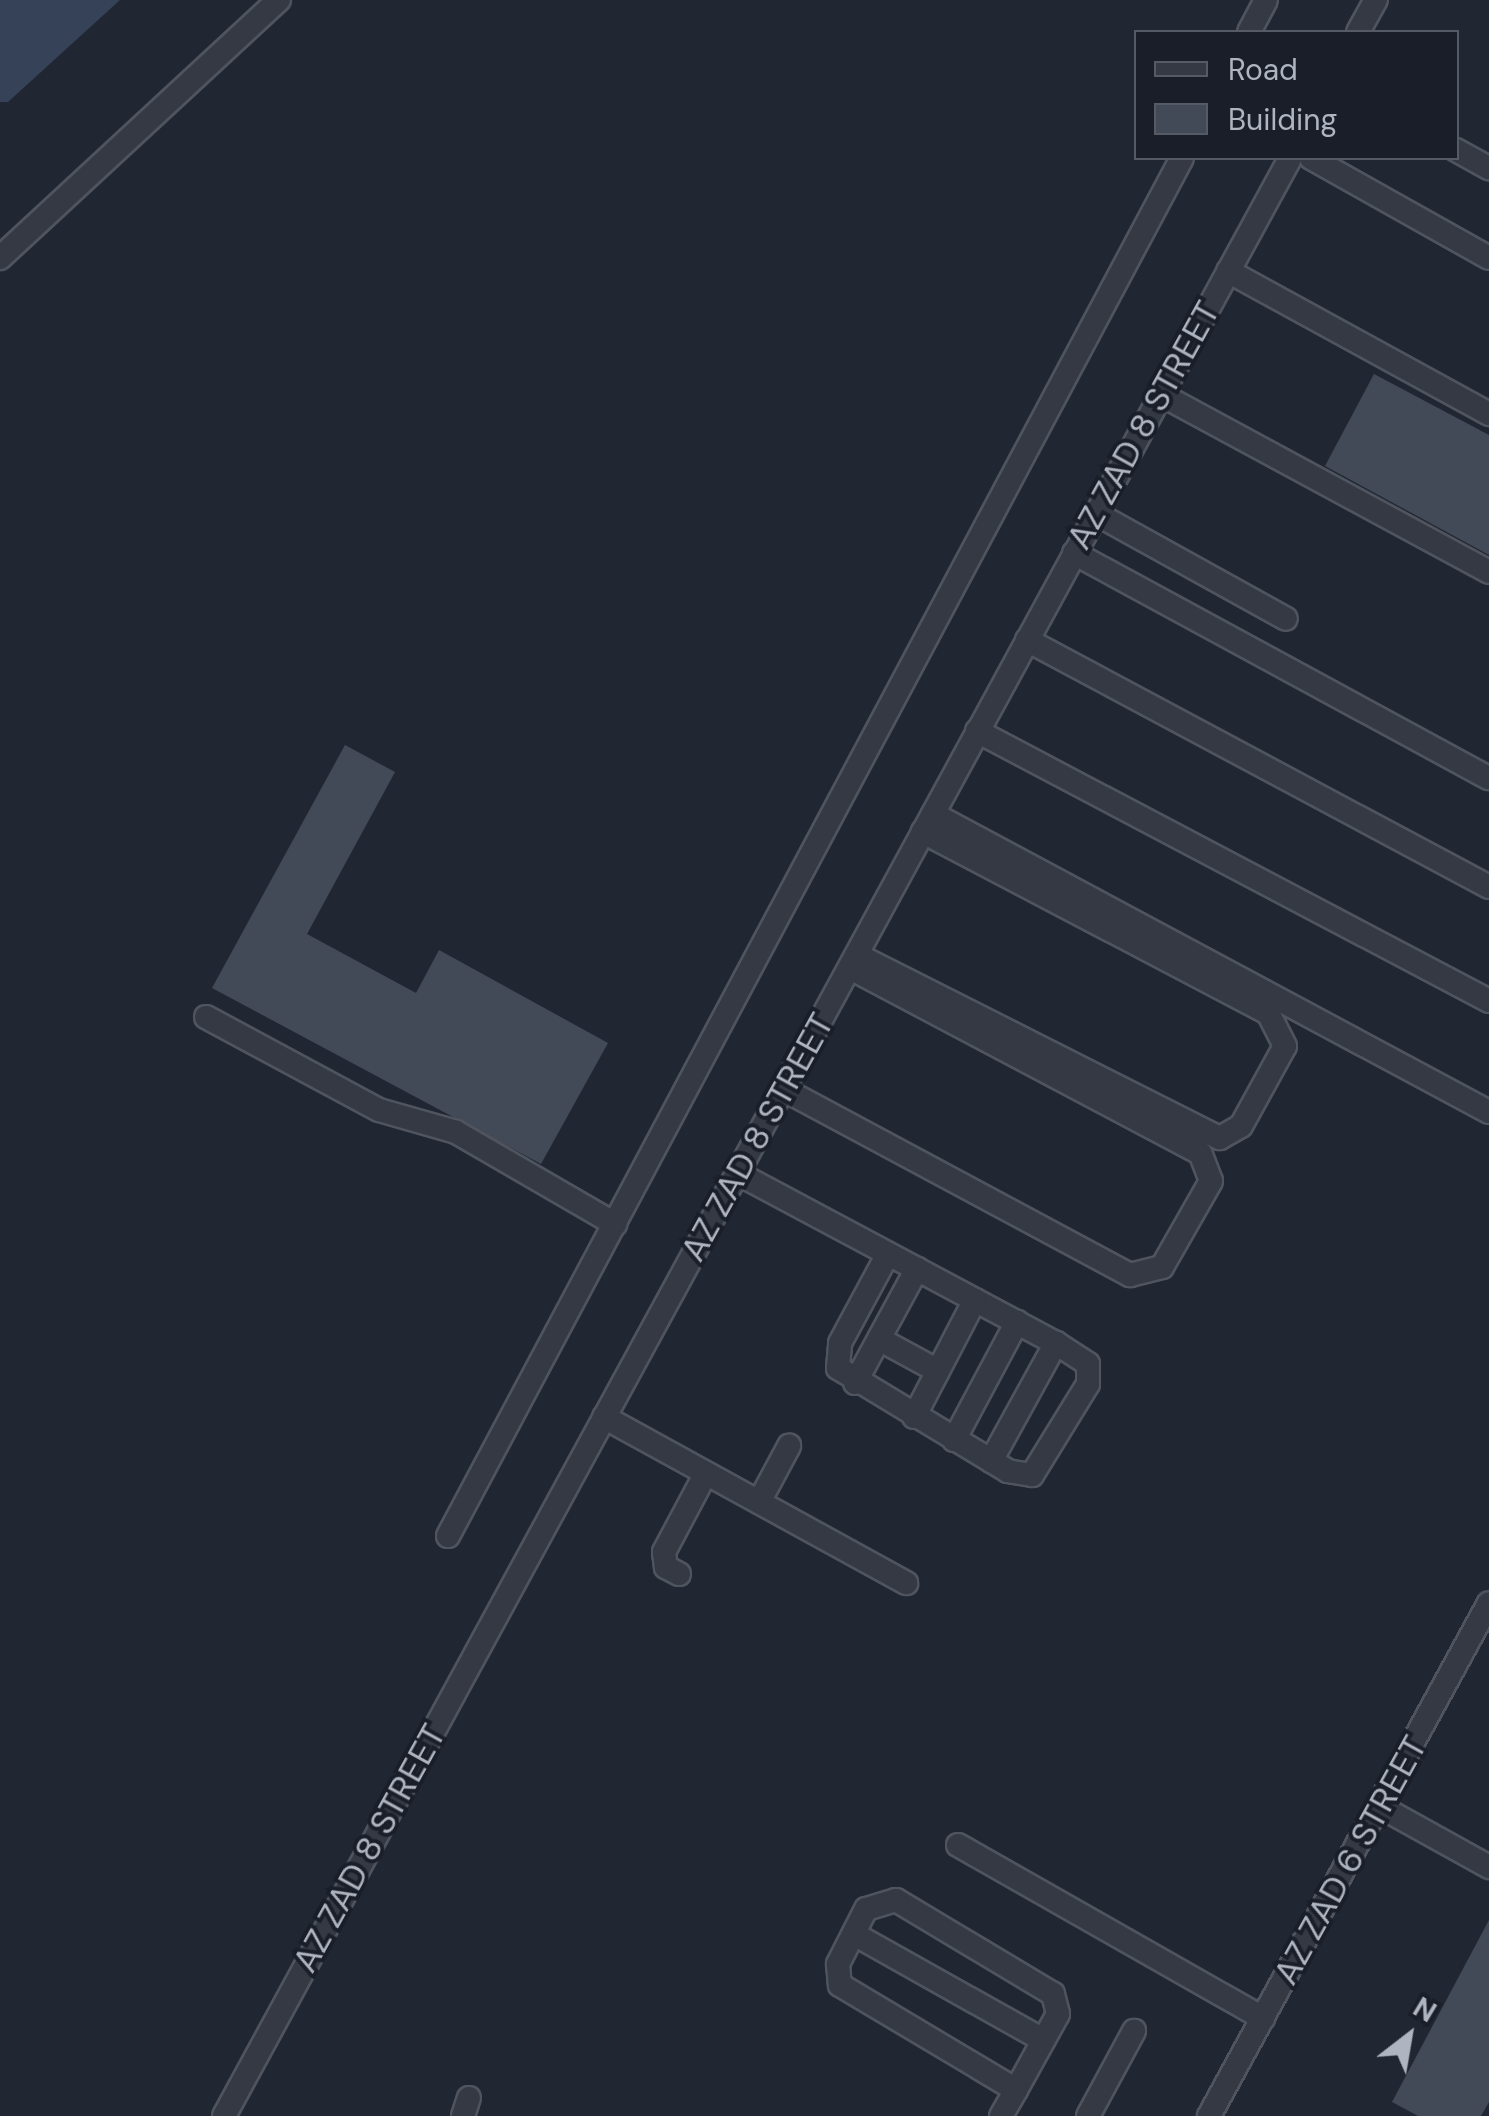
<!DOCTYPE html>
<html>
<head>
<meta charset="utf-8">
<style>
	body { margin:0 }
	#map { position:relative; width:1489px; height:2116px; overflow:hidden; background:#212732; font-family:"DM Sans",sans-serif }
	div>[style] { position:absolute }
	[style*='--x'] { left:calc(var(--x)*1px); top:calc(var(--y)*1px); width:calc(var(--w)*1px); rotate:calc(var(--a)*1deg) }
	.water>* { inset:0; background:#364258 }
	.building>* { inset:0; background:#434a57 }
	.roads { filter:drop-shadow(2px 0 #4f545e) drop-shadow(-2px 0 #4f545e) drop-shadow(0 2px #4f545e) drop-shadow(0 -2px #4f545e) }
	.minor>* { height:22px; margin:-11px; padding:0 11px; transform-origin:11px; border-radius:11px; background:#343944 }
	span { translate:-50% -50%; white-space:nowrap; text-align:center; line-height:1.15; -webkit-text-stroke:8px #1a1e28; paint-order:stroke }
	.street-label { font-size:35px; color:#aeb4c0 }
	.legend { position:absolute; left:1134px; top:30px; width:325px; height:130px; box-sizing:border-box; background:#1a1e28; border:2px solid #555a65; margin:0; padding:12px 18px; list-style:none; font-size:30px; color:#aeb4c0 }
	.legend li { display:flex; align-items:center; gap:20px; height:50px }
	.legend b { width:50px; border:2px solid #555a65 }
	.north { position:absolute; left:1359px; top:1986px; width:100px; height:100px; -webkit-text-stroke:8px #1a1e28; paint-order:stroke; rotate:31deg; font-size:28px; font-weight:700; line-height:40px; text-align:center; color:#aeb4c0 }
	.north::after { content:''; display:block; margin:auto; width:35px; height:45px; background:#aeb4c0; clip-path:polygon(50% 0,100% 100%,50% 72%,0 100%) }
</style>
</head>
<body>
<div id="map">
	<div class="water">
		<i style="clip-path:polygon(0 0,120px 0,8px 102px,0 102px)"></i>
	</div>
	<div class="building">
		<i style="clip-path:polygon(1374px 374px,1489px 435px,1489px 555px,1325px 466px)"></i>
		<i style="clip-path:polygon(345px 745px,395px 772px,307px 934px,416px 993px,439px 950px,608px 1043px,541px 1164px,212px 988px)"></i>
		<i style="clip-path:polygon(1489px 1920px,1489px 2102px,1481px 2116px,1418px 2116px,1392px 2102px)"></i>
	</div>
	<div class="roads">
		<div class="minor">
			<i style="--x:1249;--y:32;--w:36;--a:-62"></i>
			<i style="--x:1358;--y:32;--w:37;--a:-61"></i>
			<i style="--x:1456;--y:150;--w:38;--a:29"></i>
			<i style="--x:1311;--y:158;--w:204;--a:29.3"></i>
			<i style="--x:0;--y:258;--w:380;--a:-42.8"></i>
			<i style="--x:1228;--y:271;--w:298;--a:28.7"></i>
			<i style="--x:1160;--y:394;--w:374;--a:28.4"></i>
			<i style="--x:1095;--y:513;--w:218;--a:29"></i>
			<i style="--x:1074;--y:553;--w:472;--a:28.5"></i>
			<i style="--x:1027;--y:640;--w:524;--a:28.13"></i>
			<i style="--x:977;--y:731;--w:579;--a:27.8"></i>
			<i style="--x:933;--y:814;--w:631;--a:28.19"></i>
			<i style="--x:867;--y:960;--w:395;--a:26.8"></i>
			<i style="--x:1220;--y:1138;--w:24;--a:-30"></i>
			<i style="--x:1241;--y:1126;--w:91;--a:-61.2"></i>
			<i style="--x:1285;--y:1046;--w:37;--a:-117"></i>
			<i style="--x:1268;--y:1013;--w:390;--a:-152.3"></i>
			<i style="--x:206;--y:1017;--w:196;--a:28.3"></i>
			<i style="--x:379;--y:1110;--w:80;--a:15.9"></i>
			<i style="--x:456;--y:1132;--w:184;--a:30.1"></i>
			<i style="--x:783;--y:1089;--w:394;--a:28.2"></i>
			<i style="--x:1130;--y:1275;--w:33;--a:-14"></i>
			<i style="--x:1162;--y:1267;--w:99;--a:-60.3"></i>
			<i style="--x:1211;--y:1181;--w:30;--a:-111"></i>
			<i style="--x:1200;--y:1153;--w:396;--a:-152.1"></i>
			<i style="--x:737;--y:1173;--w:361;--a:28.1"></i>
			<i style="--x:1056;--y:1343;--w:38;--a:33"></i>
			<i style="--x:1088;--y:1364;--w:20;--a:90"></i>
			<i style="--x:1088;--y:1384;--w:107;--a:121.6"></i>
			<i style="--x:1032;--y:1475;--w:24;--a:-171"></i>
			<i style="--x:1008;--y:1471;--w:199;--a:-148.8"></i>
			<i style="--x:838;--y:1368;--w:25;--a:-85"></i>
			<i style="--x:840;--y:1343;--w:101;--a:-61.7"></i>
			<i style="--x:879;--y:1339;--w:67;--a:28.5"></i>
			<i style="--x:855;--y:1383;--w:130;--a:-61.5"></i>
			<i style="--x:604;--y:1417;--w:345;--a:28.8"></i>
			<i style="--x:914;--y:1417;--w:132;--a:-62.5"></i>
			<i style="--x:954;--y:1440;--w:134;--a:-61.9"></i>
			<i style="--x:991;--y:1461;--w:135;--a:-61.2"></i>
			<i style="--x:759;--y:1502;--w:64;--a:-61.8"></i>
			<i style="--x:448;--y:1536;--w:1561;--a:-61.96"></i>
			<i style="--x:679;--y:1574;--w:15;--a:-152"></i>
			<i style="--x:666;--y:1567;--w:15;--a:-98"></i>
			<i style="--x:664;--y:1552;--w:89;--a:-62"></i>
			<i style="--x:1379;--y:1806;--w:126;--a:29"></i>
			<i style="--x:958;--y:1845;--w:351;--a:29.6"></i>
			<i style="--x:854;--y:1934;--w:217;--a:29.3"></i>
			<i style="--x:224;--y:2116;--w:2229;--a:-61.43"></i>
			<i style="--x:463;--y:2116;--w:19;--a:-72"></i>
			<i style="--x:1001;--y:2116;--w:30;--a:-60"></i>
			<i style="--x:1016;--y:2090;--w:87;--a:-61.1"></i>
			<i style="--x:1058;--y:2014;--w:21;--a:-104"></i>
			<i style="--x:1053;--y:1994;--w:183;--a:-149.1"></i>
			<i style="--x:896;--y:1900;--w:31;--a:163"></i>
			<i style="--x:866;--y:1909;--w:62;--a:117"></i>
			<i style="--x:838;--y:1964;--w:21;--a:85"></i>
			<i style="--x:840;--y:1985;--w:205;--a:30.8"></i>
			<i style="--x:1088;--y:2116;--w:97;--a:-61.6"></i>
			<i style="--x:1209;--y:2116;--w:584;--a:-61.37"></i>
		</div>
	</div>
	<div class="street-label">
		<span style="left:1143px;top:425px;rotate:-61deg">AZ ZAD 8 STREET</span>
		<span style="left:757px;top:1137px;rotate:-61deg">AZ ZAD 8 STREET</span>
		<span style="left:369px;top:1848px;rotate:-61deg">AZ ZAD 8 STREET</span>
		<span style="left:1350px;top:1860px;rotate:-61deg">AZ ZAD 6 STREET</span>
	</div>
	<ul class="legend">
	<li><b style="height:12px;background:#343944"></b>Road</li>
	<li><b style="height:28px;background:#434a57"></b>Building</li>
	</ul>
	<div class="north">N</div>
</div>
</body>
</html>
